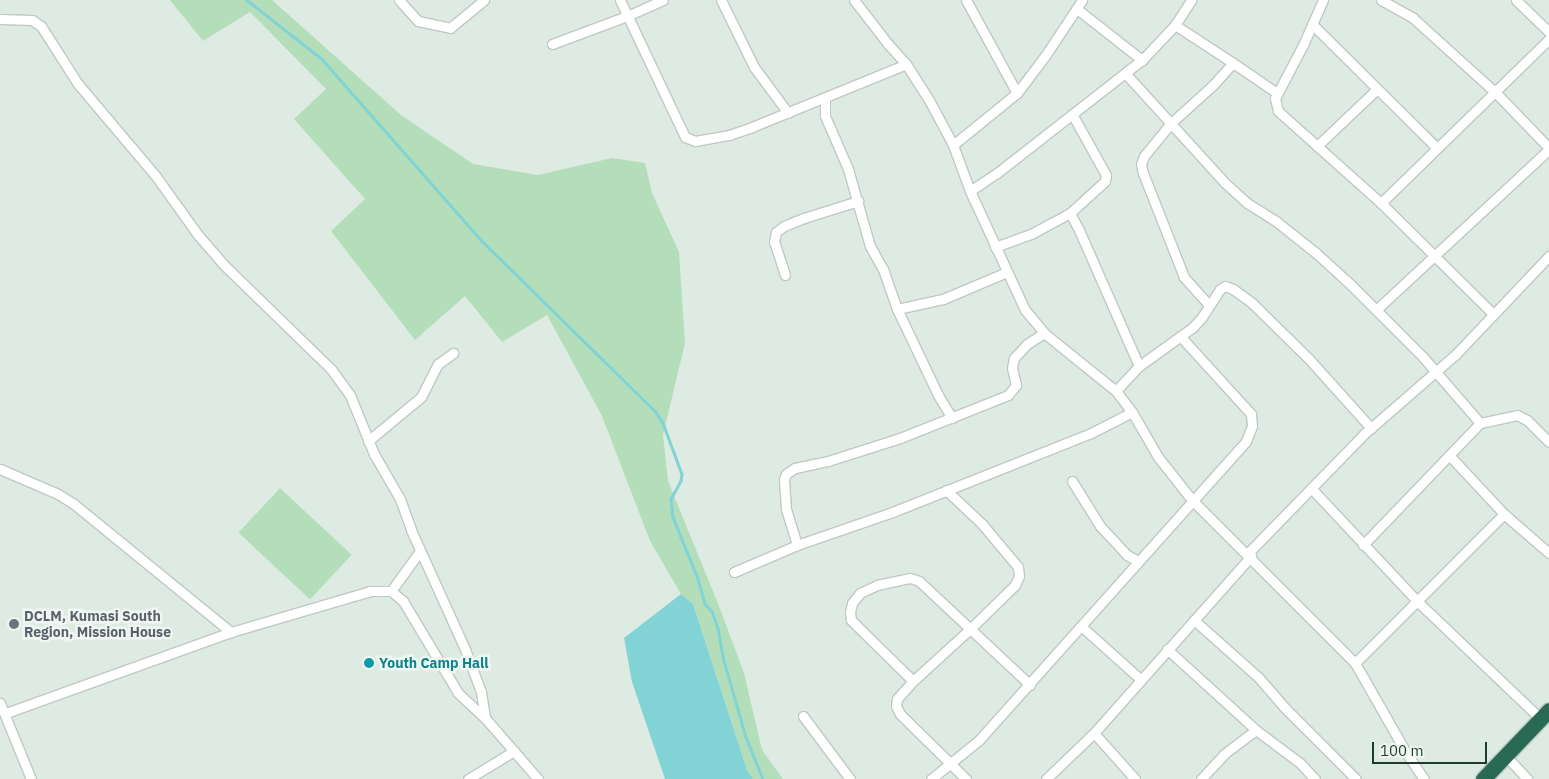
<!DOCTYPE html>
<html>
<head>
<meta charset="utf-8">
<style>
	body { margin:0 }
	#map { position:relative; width:1549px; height:779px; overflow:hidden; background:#deebe3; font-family:"IBM Plex Sans",sans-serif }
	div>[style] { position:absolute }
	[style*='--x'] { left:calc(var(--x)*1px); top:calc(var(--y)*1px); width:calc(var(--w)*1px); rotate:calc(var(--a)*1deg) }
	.green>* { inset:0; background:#b4deba; transform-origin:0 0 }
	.water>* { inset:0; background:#81d3d5 }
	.stream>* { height:2.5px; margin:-1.25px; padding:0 1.25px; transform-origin:1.25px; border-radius:1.25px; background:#81d3d5 }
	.roads { filter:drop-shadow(1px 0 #c0c8c5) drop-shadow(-1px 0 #c0c8c5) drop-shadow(0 1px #c0c8c5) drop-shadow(0 -1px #c0c8c5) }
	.street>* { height:9px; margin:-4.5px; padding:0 4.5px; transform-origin:4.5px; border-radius:4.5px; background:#fff }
	.highway>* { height:15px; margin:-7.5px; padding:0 7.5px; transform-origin:7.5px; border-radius:7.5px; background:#286a53 }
	.dots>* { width:14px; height:14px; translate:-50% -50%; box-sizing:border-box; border:2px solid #eef7f1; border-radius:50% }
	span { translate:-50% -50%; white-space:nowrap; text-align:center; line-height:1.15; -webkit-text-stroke:5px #eef7f1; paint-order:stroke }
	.worship-label { font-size:14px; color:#5b616d; font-weight:700 }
	.left { translate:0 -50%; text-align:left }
	.culture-label { font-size:14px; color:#0d838f; font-weight:700 }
	.scale { position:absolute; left:1372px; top:742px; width:115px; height:22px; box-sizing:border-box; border:2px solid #1e3b2f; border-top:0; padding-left:6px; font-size:15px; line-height:18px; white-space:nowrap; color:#1e3b2f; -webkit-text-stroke:4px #eef7f1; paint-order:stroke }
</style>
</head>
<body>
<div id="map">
	<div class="green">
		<i style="clip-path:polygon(170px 0,272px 0,401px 115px,473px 164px,538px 175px,612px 158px,645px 163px,652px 193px,679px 252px,685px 343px,663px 435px,668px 481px,719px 606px,744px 673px,762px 750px,783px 779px,753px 779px,747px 770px,693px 604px,681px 594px,650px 541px,602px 416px,547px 315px,502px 342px,465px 296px,415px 340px,331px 231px,365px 199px,294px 119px,326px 89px,250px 12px,203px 41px)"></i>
		<i style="left:280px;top:488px;width:98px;height:61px;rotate:43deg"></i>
	</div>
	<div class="water">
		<i style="clip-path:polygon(681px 594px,693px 604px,747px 770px,753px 779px,665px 779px,632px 682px,624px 638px)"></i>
	</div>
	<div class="stream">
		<i style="--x:247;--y:0;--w:95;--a:38.2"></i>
		<i style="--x:322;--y:59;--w:241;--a:48.7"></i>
		<i style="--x:481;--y:240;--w:245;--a:44.5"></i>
		<i style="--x:656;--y:412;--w:13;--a:58"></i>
		<i style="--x:663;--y:423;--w:54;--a:69.6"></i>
		<i style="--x:682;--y:474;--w:7;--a:98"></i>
		<i style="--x:681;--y:481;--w:21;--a:119"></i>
		<i style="--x:671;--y:499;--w:18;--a:84"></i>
		<i style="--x:673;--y:517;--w:67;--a:68"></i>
		<i style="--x:698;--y:579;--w:26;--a:74"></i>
		<i style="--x:705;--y:604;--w:10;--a:45"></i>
		<i style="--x:712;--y:611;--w:18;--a:71"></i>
		<i style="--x:718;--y:628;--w:29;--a:80"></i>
		<i style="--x:723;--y:657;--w:83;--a:74"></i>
		<i style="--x:746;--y:737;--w:45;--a:68"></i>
	</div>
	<div class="roads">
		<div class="street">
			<i style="--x:399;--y:0;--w:28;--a:48"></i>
			<i style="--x:418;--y:21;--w:33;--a:12"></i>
			<i style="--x:450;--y:28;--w:44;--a:-39.5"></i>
			<i style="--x:620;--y:0;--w:152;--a:64.6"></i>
			<i style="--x:685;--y:137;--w:11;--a:22"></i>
			<i style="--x:695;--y:141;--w:35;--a:-10"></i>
			<i style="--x:729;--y:135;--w:24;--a:-19"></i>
			<i style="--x:752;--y:127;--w:166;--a:-22.2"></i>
			<i style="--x:721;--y:0;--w:75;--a:63.8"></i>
			<i style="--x:754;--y:67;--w:57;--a:53.5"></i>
			<i style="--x:854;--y:0;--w:56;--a:52.3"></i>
			<i style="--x:888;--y:44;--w:27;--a:48"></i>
			<i style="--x:906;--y:64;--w:43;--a:57.4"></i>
			<i style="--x:929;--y:100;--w:51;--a:61.9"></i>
			<i style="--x:953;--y:145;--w:49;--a:69.7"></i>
			<i style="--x:970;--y:191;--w:131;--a:65.2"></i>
			<i style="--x:1025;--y:310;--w:30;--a:50"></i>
			<i style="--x:1044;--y:333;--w:92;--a:38.9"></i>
			<i style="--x:1116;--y:391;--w:26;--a:53"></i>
			<i style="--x:1132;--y:412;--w:52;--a:60"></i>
			<i style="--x:1158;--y:457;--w:55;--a:51.7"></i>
			<i style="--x:1192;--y:500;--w:231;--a:45"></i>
			<i style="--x:1355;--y:663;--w:105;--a:60.3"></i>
			<i style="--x:1407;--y:754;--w:30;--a:56"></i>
			<i style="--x:966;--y:0;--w:106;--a:61.3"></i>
			<i style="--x:1323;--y:0;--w:49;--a:114"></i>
			<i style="--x:1303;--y:45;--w:60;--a:117.8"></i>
			<i style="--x:1275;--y:98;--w:13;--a:77"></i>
			<i style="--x:1278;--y:111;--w:138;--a:41.8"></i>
			<i style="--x:1381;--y:203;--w:158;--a:44.7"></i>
			<i style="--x:1381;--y:0;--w:37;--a:29"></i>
			<i style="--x:1413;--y:18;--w:110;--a:42.1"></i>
			<i style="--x:1495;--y:92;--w:78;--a:46"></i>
			<i style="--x:1516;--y:0;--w:46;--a:44.1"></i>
			<i style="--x:1077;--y:9;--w:83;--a:38.1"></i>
			<i style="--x:1142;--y:60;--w:21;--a:143"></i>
			<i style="--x:1125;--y:73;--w:149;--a:47.7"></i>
			<i style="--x:1225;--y:183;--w:30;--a:42"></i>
			<i style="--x:1247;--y:203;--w:36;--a:32"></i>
			<i style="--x:1277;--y:222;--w:50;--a:38.5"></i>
			<i style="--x:1316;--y:253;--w:47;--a:42.4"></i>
			<i style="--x:1351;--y:285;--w:102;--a:45"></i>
			<i style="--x:1423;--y:357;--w:87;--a:49.2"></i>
			<i style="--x:1480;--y:423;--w:169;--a:133.8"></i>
			<i style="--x:0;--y:19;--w:32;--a:2"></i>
			<i style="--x:32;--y:20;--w:11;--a:34"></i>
			<i style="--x:41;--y:26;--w:69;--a:57.5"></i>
			<i style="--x:78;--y:84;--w:119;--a:49.8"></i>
			<i style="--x:155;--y:175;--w:74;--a:54.4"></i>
			<i style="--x:198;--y:235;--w:40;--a:49"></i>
			<i style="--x:224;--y:265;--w:149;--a:44.2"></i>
			<i style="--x:331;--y:369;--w:32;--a:54"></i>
			<i style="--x:350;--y:395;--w:64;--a:67.9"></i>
			<i style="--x:374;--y:454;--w:52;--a:60"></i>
			<i style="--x:400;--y:499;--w:33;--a:70"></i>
			<i style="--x:411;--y:530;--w:131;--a:65.6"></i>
			<i style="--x:465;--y:649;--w:46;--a:69.6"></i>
			<i style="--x:481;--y:692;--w:26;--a:81"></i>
			<i style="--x:1312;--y:24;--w:176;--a:44.8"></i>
			<i style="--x:1175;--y:25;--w:69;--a:33.2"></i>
			<i style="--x:552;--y:44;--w:80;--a:-20.5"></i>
			<i style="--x:627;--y:16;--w:39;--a:-24"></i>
			<i style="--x:1142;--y:60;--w:48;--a:-46.7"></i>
			<i style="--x:1175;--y:25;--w:30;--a:-57"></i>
			<i style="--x:825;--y:98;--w:18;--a:90"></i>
			<i style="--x:825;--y:116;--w:58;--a:66.5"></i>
			<i style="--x:848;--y:169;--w:80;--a:74.1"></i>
			<i style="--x:870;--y:246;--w:26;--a:61"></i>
			<i style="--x:883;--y:269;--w:42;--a:70.7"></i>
			<i style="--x:897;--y:309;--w:95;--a:64.5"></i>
			<i style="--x:938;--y:395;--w:27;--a:59"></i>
			<i style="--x:953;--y:145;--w:82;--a:-39.1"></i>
			<i style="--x:1017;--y:93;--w:46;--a:-52.9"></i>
			<i style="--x:1045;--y:56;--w:67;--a:-56.5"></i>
			<i style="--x:1317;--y:146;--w:81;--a:-43.5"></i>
			<i style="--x:970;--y:191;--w:32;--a:-34"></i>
			<i style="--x:997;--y:173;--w:162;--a:-38"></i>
			<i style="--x:1381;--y:203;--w:235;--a:-44.3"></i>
			<i style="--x:1070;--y:213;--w:19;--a:62"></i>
			<i style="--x:1079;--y:230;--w:149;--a:66.2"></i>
			<i style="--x:1139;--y:366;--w:34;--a:133"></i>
			<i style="--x:995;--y:247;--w:38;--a:-20"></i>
			<i style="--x:1031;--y:234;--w:44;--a:-28.3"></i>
			<i style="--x:1070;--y:213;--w:47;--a:-42.4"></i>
			<i style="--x:1105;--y:181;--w:6;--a:-81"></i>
			<i style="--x:1106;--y:175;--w:70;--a:-119.1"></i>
			<i style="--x:785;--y:275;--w:35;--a:-108"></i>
			<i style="--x:774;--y:242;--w:10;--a:-79"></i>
			<i style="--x:776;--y:232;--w:10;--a:-37"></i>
			<i style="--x:784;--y:226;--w:22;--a:-22"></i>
			<i style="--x:804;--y:218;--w:57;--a:-17.5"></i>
			<i style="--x:1209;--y:305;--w:38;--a:-132"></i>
			<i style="--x:1184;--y:277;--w:112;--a:-111.5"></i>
			<i style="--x:1143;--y:173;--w:9;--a:-103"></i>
			<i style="--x:1141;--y:164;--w:9;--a:-69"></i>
			<i style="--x:1144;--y:156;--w:43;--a:-50.7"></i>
			<i style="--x:1171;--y:123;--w:57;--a:-42.1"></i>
			<i style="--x:1213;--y:85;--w:30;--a:-48"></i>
			<i style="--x:1233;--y:63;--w:53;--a:34.3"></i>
			<i style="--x:897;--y:309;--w:47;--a:-12.3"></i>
			<i style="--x:943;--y:299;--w:69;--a:-22.9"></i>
			<i style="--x:1376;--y:310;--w:236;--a:-42.9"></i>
			<i style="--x:1139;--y:366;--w:67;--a:-35.8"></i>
			<i style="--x:1193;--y:327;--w:13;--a:-48"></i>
			<i style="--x:1202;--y:317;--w:33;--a:-57"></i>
			<i style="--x:1220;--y:289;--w:6;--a:-31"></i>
			<i style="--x:1225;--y:286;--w:9;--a:21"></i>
			<i style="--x:1233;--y:289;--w:24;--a:36"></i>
			<i style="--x:1252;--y:303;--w:80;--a:44.5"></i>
			<i style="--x:1309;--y:359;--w:93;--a:48.1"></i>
			<i style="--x:1480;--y:423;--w:38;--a:-12"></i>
			<i style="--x:1517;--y:415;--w:11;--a:27"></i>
			<i style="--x:1527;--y:420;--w:31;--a:45"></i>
			<i style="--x:368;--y:441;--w:69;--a:-39.7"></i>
			<i style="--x:421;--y:397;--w:37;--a:-63"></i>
			<i style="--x:438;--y:364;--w:19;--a:-36"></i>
			<i style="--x:0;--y:469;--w:63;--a:23.3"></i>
			<i style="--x:58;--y:494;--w:19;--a:32"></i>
			<i style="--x:74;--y:504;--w:203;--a:39.2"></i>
			<i style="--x:1072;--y:481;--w:53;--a:58.1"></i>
			<i style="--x:1100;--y:526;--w:40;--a:47"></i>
			<i style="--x:1127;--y:555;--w:13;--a:29"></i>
			<i style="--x:1311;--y:488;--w:156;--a:46.8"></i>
			<i style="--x:1418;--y:602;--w:170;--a:43.6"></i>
			<i style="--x:946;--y:490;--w:50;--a:43.4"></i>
			<i style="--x:982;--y:524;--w:56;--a:50.1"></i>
			<i style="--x:1018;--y:567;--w:9;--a:84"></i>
			<i style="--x:1019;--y:576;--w:10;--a:114"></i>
			<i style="--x:1015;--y:585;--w:63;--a:135.6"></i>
			<i style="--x:970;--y:629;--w:77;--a:137.6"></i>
			<i style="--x:913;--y:681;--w:24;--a:132"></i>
			<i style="--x:897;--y:699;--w:7;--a:98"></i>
			<i style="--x:896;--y:706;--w:9;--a:63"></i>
			<i style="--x:900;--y:714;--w:93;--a:44.6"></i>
			<i style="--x:1504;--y:514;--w:60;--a:40.9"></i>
			<i style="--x:797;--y:545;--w:38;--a:-107"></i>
			<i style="--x:786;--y:509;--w:30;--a:-94"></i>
			<i style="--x:784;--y:479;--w:5;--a:-68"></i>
			<i style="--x:786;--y:474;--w:11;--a:-34"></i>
			<i style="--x:795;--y:468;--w:34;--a:-12"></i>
			<i style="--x:828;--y:461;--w:76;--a:-17.7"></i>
			<i style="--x:900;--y:438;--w:116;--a:-21.7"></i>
			<i style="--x:1008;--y:395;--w:13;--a:-51"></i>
			<i style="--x:1016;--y:385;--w:17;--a:-103"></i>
			<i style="--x:1012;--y:368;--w:10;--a:-79"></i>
			<i style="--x:1014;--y:358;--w:19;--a:-47"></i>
			<i style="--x:1027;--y:344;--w:20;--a:-33"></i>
			<i style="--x:1248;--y:553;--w:166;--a:-45.7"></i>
			<i style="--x:1364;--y:434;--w:121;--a:-41"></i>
			<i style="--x:1455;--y:355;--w:137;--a:-46.5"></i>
			<i style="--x:734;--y:572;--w:69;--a:-23.2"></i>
			<i style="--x:797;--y:545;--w:98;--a:-19"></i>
			<i style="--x:890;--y:513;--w:214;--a:-21.7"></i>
			<i style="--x:1089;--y:434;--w:48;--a:-27.1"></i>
			<i style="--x:391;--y:591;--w:49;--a:-54.1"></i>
			<i style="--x:1194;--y:620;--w:87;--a:41.7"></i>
			<i style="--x:1259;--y:678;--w:37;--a:49"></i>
			<i style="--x:1283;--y:706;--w:103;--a:45"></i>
			<i style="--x:1081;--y:626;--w:79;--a:41.9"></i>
			<i style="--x:1167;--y:649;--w:120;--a:42.3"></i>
			<i style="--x:1256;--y:730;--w:55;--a:36.9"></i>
			<i style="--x:1300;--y:763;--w:22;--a:47"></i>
			<i style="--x:1355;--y:663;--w:211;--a:-45"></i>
			<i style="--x:1504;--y:514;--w:79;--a:-133"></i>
			<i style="--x:913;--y:681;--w:87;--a:-135.5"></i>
			<i style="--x:851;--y:620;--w:8;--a:-97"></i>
			<i style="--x:850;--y:612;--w:9;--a:-77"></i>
			<i style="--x:852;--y:603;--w:13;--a:-51"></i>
			<i style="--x:860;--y:593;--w:19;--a:-25"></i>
			<i style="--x:877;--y:585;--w:34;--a:-12"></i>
			<i style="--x:910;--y:578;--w:9;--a:18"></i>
			<i style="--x:919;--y:581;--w:152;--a:43.1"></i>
			<i style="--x:0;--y:703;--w:82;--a:67.8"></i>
			<i style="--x:6;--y:713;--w:239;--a:-19.8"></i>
			<i style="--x:231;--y:632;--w:145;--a:-16.4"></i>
			<i style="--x:370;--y:591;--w:21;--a:0"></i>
			<i style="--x:391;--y:591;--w:16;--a:40"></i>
			<i style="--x:403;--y:601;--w:107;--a:59.1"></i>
			<i style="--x:458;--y:693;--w:37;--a:43"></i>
			<i style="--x:485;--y:718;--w:81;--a:49"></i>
			<i style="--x:803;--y:716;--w:79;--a:53.3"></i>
			<i style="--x:1094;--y:733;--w:62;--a:48.3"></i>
			<i style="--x:1505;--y:755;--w:33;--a:47"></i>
			<i style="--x:468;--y:779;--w:54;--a:-31.3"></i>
			<i style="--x:931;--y:779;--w:62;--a:-39.1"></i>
			<i style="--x:979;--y:740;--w:401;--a:-48.2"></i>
			<i style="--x:1246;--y:441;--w:16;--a:-68"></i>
			<i style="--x:1252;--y:426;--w:12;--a:-95"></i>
			<i style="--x:1251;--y:414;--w:105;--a:-132.3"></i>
			<i style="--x:1046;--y:779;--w:66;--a:-43.8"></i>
			<i style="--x:1094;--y:733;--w:237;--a:-48.4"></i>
			<i style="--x:1201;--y:779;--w:34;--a:-47"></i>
			<i style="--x:1224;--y:754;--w:40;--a:-37"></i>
		</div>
		<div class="highway">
			<i style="--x:1483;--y:779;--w:95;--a:-46.3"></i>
		</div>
	</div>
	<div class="dots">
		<i style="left:14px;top:624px;background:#6b7280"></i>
		<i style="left:369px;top:663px;background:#0f9aa8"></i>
	</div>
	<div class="worship-label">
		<span class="left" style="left:24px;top:624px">DCLM, Kumasi South<br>Region, Mission House</span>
	</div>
	<div class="culture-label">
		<span class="left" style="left:379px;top:663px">Youth Camp Hall</span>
	</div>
	<div class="scale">100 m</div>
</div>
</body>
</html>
